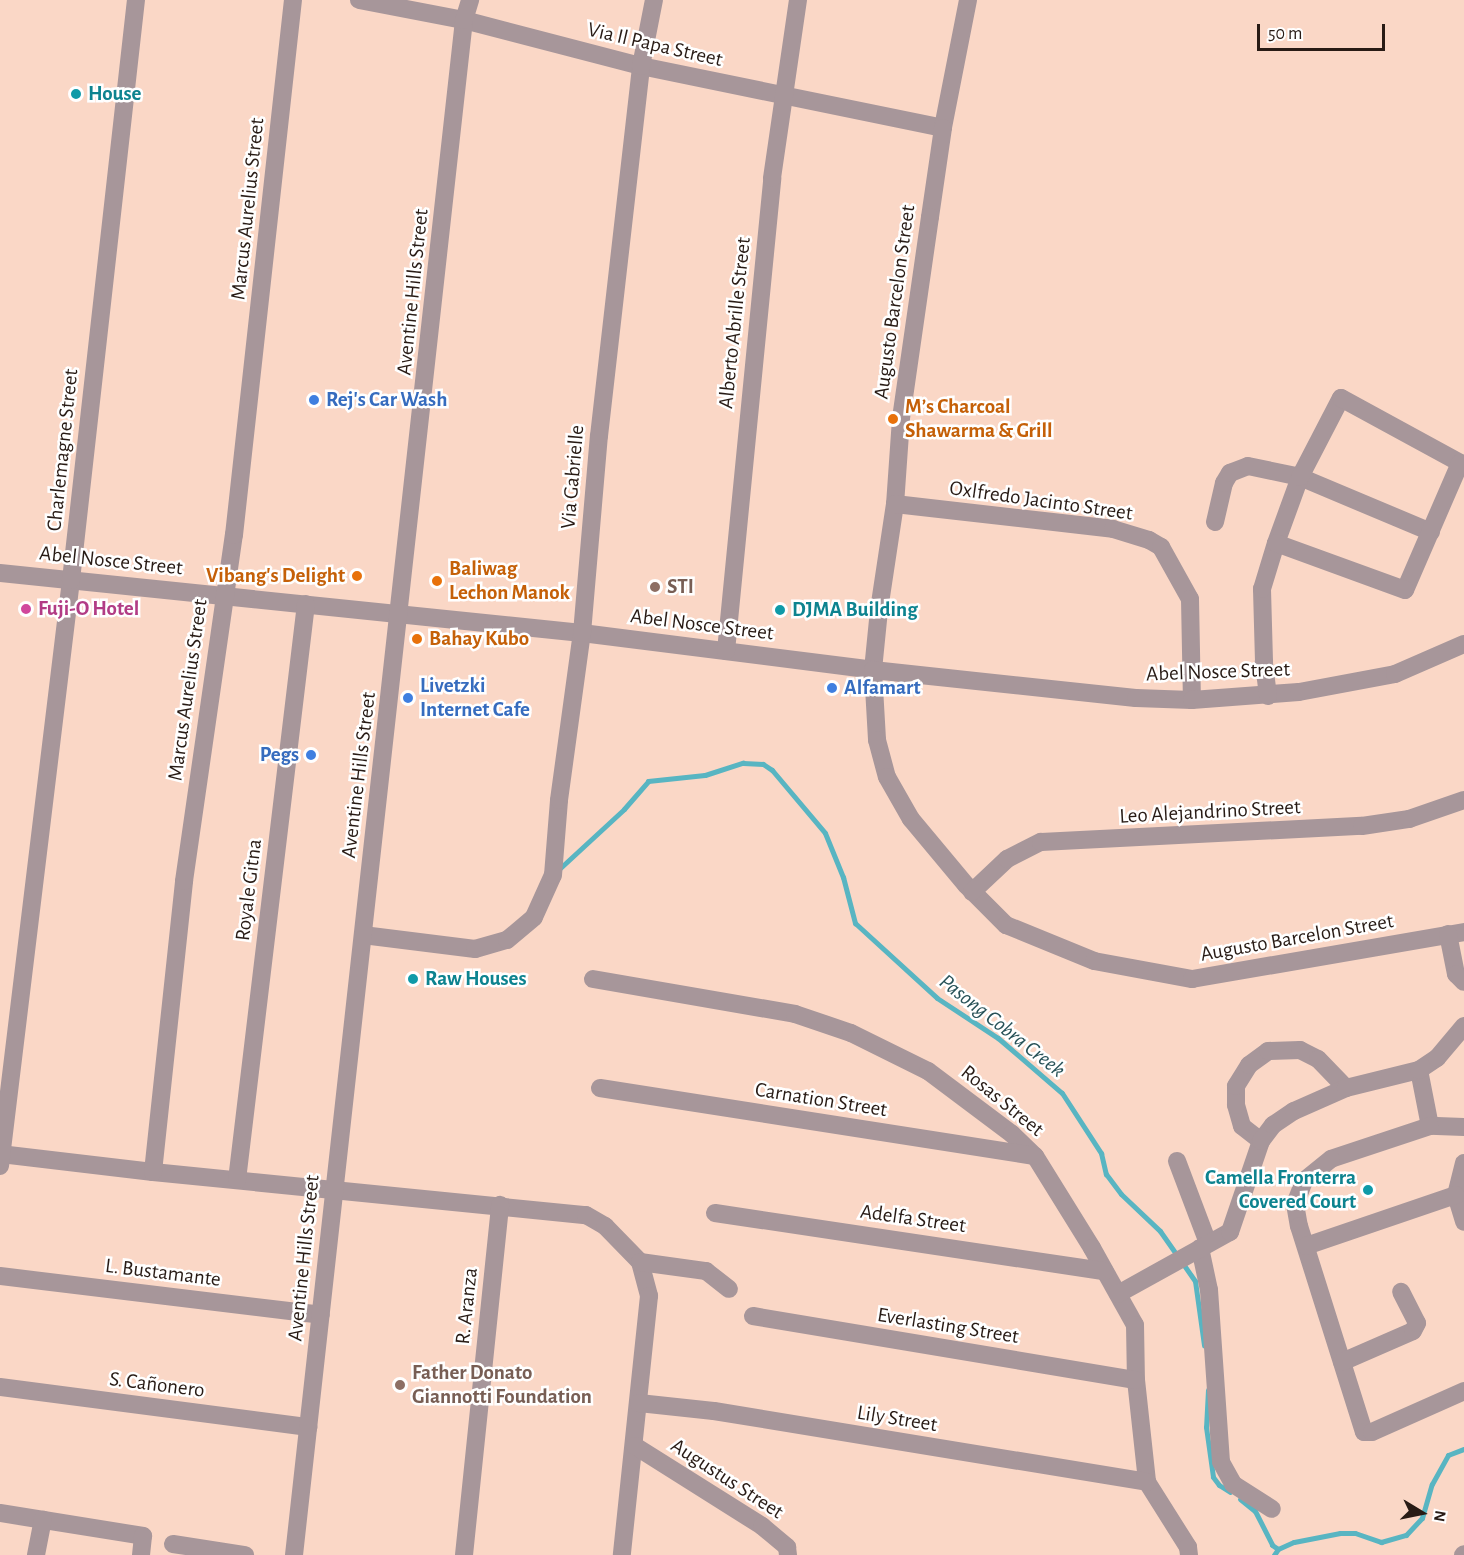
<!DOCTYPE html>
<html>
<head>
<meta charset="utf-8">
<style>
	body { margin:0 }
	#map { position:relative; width:1464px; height:1555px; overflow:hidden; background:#fad7c6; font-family:"Alegreya Sans",sans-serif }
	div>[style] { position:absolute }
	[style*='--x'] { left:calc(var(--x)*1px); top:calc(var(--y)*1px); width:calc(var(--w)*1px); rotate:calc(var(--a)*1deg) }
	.stream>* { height:5px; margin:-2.5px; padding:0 2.5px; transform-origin:2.5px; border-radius:2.5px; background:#58b5c2 }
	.minor>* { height:18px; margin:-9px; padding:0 9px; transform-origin:9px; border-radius:9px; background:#a7969a }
	.dots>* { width:16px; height:16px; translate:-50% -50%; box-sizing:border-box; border:3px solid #fff; border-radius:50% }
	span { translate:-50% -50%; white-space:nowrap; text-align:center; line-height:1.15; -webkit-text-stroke:5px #fff; paint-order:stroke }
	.street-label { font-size:21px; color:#281b15 }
	.culture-label { font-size:21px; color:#0d838f; font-weight:700 }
	.left { translate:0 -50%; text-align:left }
	.right { translate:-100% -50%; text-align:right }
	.shop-label { font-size:21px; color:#366cbe; font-weight:700 }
	.food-label { font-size:21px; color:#c56008; font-weight:700 }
	.education-label { font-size:21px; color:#785e54; font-weight:700 }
	.hotel-label { font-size:21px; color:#b23c85; font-weight:700 }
	.water-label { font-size:22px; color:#285258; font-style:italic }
	.north { position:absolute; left:1392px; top:1483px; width:60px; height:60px; -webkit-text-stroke:4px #fff; paint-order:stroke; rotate:100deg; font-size:16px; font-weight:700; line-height:24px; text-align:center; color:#281b15 }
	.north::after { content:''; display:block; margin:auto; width:21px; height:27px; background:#281b15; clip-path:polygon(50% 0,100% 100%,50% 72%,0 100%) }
	.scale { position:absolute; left:1257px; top:24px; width:128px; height:27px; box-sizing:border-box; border:3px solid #281b15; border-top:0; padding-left:8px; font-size:18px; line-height:21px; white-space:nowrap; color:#281b15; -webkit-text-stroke:4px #fff; paint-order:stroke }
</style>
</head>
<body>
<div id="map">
	<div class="stream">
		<i style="--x:558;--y:870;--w:90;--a:-42.7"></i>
		<i style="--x:624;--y:809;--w:37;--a:-49"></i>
		<i style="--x:648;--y:781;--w:57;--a:-6"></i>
		<i style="--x:705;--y:775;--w:40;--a:-18"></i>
		<i style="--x:743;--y:763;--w:20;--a:3"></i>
		<i style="--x:763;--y:764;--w:11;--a:34"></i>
		<i style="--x:772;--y:770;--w:82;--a:49.9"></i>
		<i style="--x:825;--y:833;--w:48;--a:67.8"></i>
		<i style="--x:843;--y:877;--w:48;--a:75.4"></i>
		<i style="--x:855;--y:923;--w:111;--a:42.4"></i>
		<i style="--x:937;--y:998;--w:73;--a:33.3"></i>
		<i style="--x:998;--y:1038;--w:84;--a:40.7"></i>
		<i style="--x:1062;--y:1093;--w:72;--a:57"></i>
		<i style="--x:1101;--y:1153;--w:22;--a:77"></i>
		<i style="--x:1106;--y:1174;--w:25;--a:53"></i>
		<i style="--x:1121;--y:1194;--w:54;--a:43.5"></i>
		<i style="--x:1160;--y:1231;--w:61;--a:55"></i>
		<i style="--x:1195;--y:1281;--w:65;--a:82"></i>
		<i style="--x:1208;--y:1390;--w:37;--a:93"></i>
		<i style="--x:1206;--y:1427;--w:50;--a:82"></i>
		<i style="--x:1213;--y:1477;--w:10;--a:53"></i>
		<i style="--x:1219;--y:1485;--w:13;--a:32"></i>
		<i style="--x:1240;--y:1499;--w:19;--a:39"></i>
		<i style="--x:1255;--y:1511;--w:38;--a:63"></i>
		<i style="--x:1272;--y:1545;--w:7;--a:34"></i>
		<i style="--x:1274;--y:1555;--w:7;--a:-56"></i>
		<i style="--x:1278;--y:1549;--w:17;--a:-24"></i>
		<i style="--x:1294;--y:1542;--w:47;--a:-11.1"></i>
		<i style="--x:1340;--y:1533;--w:15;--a:0"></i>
		<i style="--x:1355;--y:1533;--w:28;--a:19"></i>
		<i style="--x:1381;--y:1542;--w:26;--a:-16"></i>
		<i style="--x:1406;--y:1535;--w:23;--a:-47"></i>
		<i style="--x:1422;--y:1518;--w:35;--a:-74"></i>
		<i style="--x:1432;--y:1484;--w:33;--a:-61"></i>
		<i style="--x:1448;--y:1455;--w:17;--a:-21"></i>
	</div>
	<div class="minor">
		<i style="--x:359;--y:0;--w:107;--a:10.8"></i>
		<i style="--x:464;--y:20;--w:183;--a:14.6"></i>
		<i style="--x:641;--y:66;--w:308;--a:11.6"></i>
		<i style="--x:968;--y:0;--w:130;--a:101.1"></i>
		<i style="--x:943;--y:128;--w:90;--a:98.3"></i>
		<i style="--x:930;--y:217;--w:204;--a:98.2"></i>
		<i style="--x:901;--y:419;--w:85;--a:94"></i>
		<i style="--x:895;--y:504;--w:107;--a:98.6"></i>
		<i style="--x:879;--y:610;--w:60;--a:95.7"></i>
		<i style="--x:873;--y:670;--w:70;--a:86.7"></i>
		<i style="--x:877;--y:740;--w:38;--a:75"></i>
		<i style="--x:887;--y:777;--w:48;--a:60.3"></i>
		<i style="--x:911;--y:819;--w:86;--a:50.2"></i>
		<i style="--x:966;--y:885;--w:57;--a:45"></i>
		<i style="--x:1006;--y:925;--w:95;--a:22.2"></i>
		<i style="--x:1094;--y:961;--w:100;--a:10.4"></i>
		<i style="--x:1192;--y:979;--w:276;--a:-9.8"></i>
		<i style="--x:895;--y:504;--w:219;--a:6.5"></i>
		<i style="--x:1113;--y:529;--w:38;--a:17"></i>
		<i style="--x:1149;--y:540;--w:14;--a:30"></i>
		<i style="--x:1161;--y:547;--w:60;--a:60.9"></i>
		<i style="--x:1190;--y:599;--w:101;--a:88.9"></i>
		<i style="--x:1215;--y:522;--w:40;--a:-77"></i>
		<i style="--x:1224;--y:483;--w:12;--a:-59"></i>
		<i style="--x:1230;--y:473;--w:19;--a:-21"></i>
		<i style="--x:1248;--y:466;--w:53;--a:11.9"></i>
		<i style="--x:1300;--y:477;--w:142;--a:22.8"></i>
		<i style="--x:0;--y:573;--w:585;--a:5.89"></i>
		<i style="--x:582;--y:633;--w:293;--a:7.2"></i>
		<i style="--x:873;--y:670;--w:264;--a:6.1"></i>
		<i style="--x:1136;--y:698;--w:56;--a:2"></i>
		<i style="--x:1192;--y:700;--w:107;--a:-4.3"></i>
		<i style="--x:1299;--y:692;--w:98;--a:-10.6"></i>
		<i style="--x:1395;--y:674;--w:75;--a:-23.5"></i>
		<i style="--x:726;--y:651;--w:475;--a:-84.4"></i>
		<i style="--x:772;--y:178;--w:180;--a:-81.7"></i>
		<i style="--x:1268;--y:696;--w:35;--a:-97"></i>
		<i style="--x:1264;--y:661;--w:72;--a:-91.6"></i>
		<i style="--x:1262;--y:589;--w:48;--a:-73.1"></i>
		<i style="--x:1276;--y:543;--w:70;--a:-70"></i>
		<i style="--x:1300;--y:477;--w:89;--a:-62.6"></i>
		<i style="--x:1341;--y:398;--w:136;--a:28.6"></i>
		<i style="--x:1460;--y:463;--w:138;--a:113.4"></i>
		<i style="--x:1405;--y:590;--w:137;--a:-160"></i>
		<i style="--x:972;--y:892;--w:48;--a:-43.3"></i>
		<i style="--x:1007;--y:859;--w:38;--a:-27"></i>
		<i style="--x:1041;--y:842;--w:321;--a:-2.9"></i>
		<i style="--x:1362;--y:826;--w:48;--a:-8.5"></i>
		<i style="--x:1409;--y:819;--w:58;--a:-19.1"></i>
		<i style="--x:1448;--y:934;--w:41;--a:78.7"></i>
		<i style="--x:1456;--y:974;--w:11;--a:45"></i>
		<i style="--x:363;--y:935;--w:113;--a:7.1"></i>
		<i style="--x:475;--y:949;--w:33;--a:-16"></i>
		<i style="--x:507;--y:940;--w:35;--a:-40"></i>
		<i style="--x:534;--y:917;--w:46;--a:-65.7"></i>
		<i style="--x:553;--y:875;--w:75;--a:-85.4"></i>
		<i style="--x:559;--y:800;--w:169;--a:-82.2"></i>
		<i style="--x:582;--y:633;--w:198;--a:-85.1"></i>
		<i style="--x:599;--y:436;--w:372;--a:-83.5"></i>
		<i style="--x:641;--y:66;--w:67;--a:-78.9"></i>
		<i style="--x:593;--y:979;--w:205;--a:9.8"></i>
		<i style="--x:795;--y:1014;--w:59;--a:18.7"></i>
		<i style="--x:851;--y:1033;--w:86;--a:26.3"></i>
		<i style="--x:928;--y:1071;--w:105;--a:36.9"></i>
		<i style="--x:1012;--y:1134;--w:32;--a:44"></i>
		<i style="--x:1035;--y:1156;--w:108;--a:58.2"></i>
		<i style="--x:1092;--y:1248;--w:88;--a:60.8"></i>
		<i style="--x:1135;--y:1325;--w:55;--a:89"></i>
		<i style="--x:1136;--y:1380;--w:103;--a:83.8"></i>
		<i style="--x:1147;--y:1482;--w:77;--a:57.8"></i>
		<i style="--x:1188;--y:1547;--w:8;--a:83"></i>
		<i style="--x:1419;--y:1070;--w:57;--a:78.9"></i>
		<i style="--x:600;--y:1088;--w:440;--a:8.9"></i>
		<i style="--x:1464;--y:1127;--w:34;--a:-178"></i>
		<i style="--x:1430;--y:1126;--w:104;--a:161.6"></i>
		<i style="--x:1331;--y:1159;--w:35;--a:141"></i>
		<i style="--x:1304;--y:1181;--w:25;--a:111"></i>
		<i style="--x:1295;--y:1204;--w:22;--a:80"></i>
		<i style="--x:1299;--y:1226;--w:216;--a:72.5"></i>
		<i style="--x:1364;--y:1432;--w:8;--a:0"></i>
		<i style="--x:1372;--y:1432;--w:101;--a:-24"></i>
		<i style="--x:1261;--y:1141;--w:24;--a:-142"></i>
		<i style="--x:1242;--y:1126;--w:22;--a:-106"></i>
		<i style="--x:1236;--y:1105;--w:19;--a:-90"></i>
		<i style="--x:1236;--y:1086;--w:25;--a:-58"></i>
		<i style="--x:1249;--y:1065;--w:24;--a:-36"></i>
		<i style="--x:1268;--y:1051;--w:32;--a:-2"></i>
		<i style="--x:1300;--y:1050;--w:20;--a:27"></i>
		<i style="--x:1318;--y:1059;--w:40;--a:46"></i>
		<i style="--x:0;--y:1154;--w:154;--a:6.7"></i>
		<i style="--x:153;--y:1172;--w:435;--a:5.7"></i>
		<i style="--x:586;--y:1215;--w:22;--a:30"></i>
		<i style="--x:605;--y:1226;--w:50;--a:45.8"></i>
		<i style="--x:640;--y:1262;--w:35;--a:75"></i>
		<i style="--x:649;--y:1296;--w:260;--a:96"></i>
		<i style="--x:1177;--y:1161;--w:88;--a:69.3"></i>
		<i style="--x:1464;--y:1163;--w:33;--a:104"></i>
		<i style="--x:1456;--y:1195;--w:28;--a:73"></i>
		<i style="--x:0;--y:1166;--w:590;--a:-83.09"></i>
		<i style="--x:71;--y:580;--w:584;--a:-83.61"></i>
		<i style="--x:153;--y:1172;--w:293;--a:-83.9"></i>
		<i style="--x:184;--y:881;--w:350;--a:-81.8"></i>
		<i style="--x:234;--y:535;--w:538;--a:-83.71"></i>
		<i style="--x:237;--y:1180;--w:580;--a:-83.17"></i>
		<i style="--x:715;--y:1213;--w:394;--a:8.5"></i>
		<i style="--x:1306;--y:1246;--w:158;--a:-18.8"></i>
		<i style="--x:1200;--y:1248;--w:43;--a:77.9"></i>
		<i style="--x:1209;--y:1290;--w:172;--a:86"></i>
		<i style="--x:1221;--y:1462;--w:25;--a:61"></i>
		<i style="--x:1233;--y:1484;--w:46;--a:32.7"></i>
		<i style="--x:640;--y:1262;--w:67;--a:7.8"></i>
		<i style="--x:706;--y:1271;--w:29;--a:38"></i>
		<i style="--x:0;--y:1276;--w:323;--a:6.9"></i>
		<i style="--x:1118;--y:1294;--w:128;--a:-29"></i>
		<i style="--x:1230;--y:1232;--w:96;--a:-71.2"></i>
		<i style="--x:1261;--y:1141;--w:20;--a:-53"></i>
		<i style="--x:1273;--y:1125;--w:25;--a:-34"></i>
		<i style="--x:1294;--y:1111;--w:57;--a:-23.9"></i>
		<i style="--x:1346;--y:1088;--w:75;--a:-13.9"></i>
		<i style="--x:1419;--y:1070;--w:22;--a:-34"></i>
		<i style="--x:1437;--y:1058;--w:42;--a:-49.8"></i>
		<i style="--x:753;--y:1316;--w:388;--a:9.5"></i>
		<i style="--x:1342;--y:1362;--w:77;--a:-23.6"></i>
		<i style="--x:1413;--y:1331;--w:9;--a:-63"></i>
		<i style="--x:1417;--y:1323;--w:35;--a:-117"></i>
		<i style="--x:0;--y:1387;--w:311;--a:7.4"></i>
		<i style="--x:639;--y:1403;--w:75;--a:6.1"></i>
		<i style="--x:714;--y:1411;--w:439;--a:9.3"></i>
		<i style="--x:635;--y:1446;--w:150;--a:32.2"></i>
		<i style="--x:762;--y:1526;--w:33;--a:40"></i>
		<i style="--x:787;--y:1547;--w:8;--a:83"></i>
		<i style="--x:0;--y:1513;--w:145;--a:9.1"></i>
		<i style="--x:143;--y:1536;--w:19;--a:96"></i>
		<i style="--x:173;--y:1544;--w:73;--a:8.7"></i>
		<i style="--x:36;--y:1555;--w:36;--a:-79"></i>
		<i style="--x:294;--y:1555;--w:1544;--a:-83.68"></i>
		<i style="--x:464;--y:20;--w:21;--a:-73"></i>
		<i style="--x:464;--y:1555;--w:352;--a:-84.1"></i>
		<i style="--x:1463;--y:1555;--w:1;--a:-45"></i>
	</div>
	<div class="dots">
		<i style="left:76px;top:94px;background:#0f9aa8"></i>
		<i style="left:314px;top:400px;background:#3f7fe0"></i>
		<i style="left:893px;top:419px;background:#e8710a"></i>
		<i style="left:357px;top:576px;background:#e8710a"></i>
		<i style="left:437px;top:581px;background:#e8710a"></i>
		<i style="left:655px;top:587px;background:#8d6e63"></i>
		<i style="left:26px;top:609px;background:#d1479c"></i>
		<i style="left:780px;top:610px;background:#0f9aa8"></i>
		<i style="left:417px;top:639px;background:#e8710a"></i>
		<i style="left:832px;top:688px;background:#3f7fe0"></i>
		<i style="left:408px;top:698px;background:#3f7fe0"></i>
		<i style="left:311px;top:755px;background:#3f7fe0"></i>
		<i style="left:413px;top:979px;background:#0f9aa8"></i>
		<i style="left:1368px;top:1190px;background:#0f9aa8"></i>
		<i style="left:400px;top:1385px;background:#8d6e63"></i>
	</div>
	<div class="street-label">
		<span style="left:655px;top:45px;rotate:13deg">Via Il Papa Street</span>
		<span style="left:248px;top:209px;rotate:-84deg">Marcus Aurelius Street</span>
		<span style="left:413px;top:292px;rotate:-84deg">Aventine Hills Street</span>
		<span style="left:895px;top:302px;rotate:-82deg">Augusto Barcelon Street</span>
		<span style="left:735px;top:323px;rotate:-84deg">Alberto Abrille Street</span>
		<span style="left:63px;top:450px;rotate:-84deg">Charlemagne Street</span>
		<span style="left:573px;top:477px;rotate:-85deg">Via Gabrielle</span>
		<span style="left:1041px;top:501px;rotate:8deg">Oxlfredo Jacinto Street</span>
		<span style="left:111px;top:561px;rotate:6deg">Abel Nosce Street</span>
		<span style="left:702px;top:625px;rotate:7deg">Abel Nosce Street</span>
		<span style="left:1218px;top:672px;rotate:-2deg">Abel Nosce Street</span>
		<span style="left:188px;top:690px;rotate:-82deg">Marcus Aurelius Street</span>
		<span style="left:359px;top:775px;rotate:-83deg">Aventine Hills Street</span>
		<span style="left:1210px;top:812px;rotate:-3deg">Leo Alejandrino Street</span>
		<span style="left:249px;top:890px;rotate:-83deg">Royale Gitna</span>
		<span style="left:1297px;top:938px;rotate:-10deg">Augusto Barcelon Street</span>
		<span style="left:821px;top:1100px;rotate:9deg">Carnation Street</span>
		<span style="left:1002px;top:1101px;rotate:39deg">Rosas Street</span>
		<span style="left:913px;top:1219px;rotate:8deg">Adelfa Street</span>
		<span style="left:304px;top:1258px;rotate:-84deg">Aventine Hills Street</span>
		<span style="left:163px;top:1273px;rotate:7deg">L. Bustamante</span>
		<span style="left:467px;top:1306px;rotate:-84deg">R. Aranza</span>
		<span style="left:948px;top:1326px;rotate:9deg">Everlasting Street</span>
		<span style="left:157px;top:1385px;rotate:7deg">S. Cañonero</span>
		<span style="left:897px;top:1419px;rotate:9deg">Lily Street</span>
		<span style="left:727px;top:1479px;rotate:33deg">Augustus Street</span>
	</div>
	<div class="culture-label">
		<span class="left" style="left:88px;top:94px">House</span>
		<span class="left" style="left:792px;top:610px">DJMA Building</span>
		<span class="left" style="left:425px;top:979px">Raw Houses</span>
		<span class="right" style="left:1356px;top:1190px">Camella Fronterra<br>Covered Court</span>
	</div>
	<div class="shop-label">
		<span class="left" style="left:326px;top:400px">Rej's Car Wash</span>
		<span class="left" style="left:420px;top:698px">Livetzki<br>Internet Cafe</span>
		<span class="left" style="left:844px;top:688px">Alfamart</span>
		<span class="right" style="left:299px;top:755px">Pegs</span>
	</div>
	<div class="food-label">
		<span class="left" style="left:905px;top:419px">M’s Charcoal<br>Shawarma &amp; Grill</span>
		<span class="left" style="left:449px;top:581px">Baliwag<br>Lechon Manok</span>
		<span class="right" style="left:345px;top:576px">Vibang's Delight</span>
		<span class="left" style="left:429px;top:639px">Bahay Kubo</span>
	</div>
	<div class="education-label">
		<span class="left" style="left:667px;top:587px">STI</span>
		<span class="left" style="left:412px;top:1385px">Father Donato<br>Giannotti Foundation</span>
	</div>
	<div class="hotel-label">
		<span class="left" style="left:38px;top:609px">Fuji-O Hotel</span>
	</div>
	<div class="water-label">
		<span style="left:1002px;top:1026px;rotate:38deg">Pasong Cobra Creek</span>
	</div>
	<div class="north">N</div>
	<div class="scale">50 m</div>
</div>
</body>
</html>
